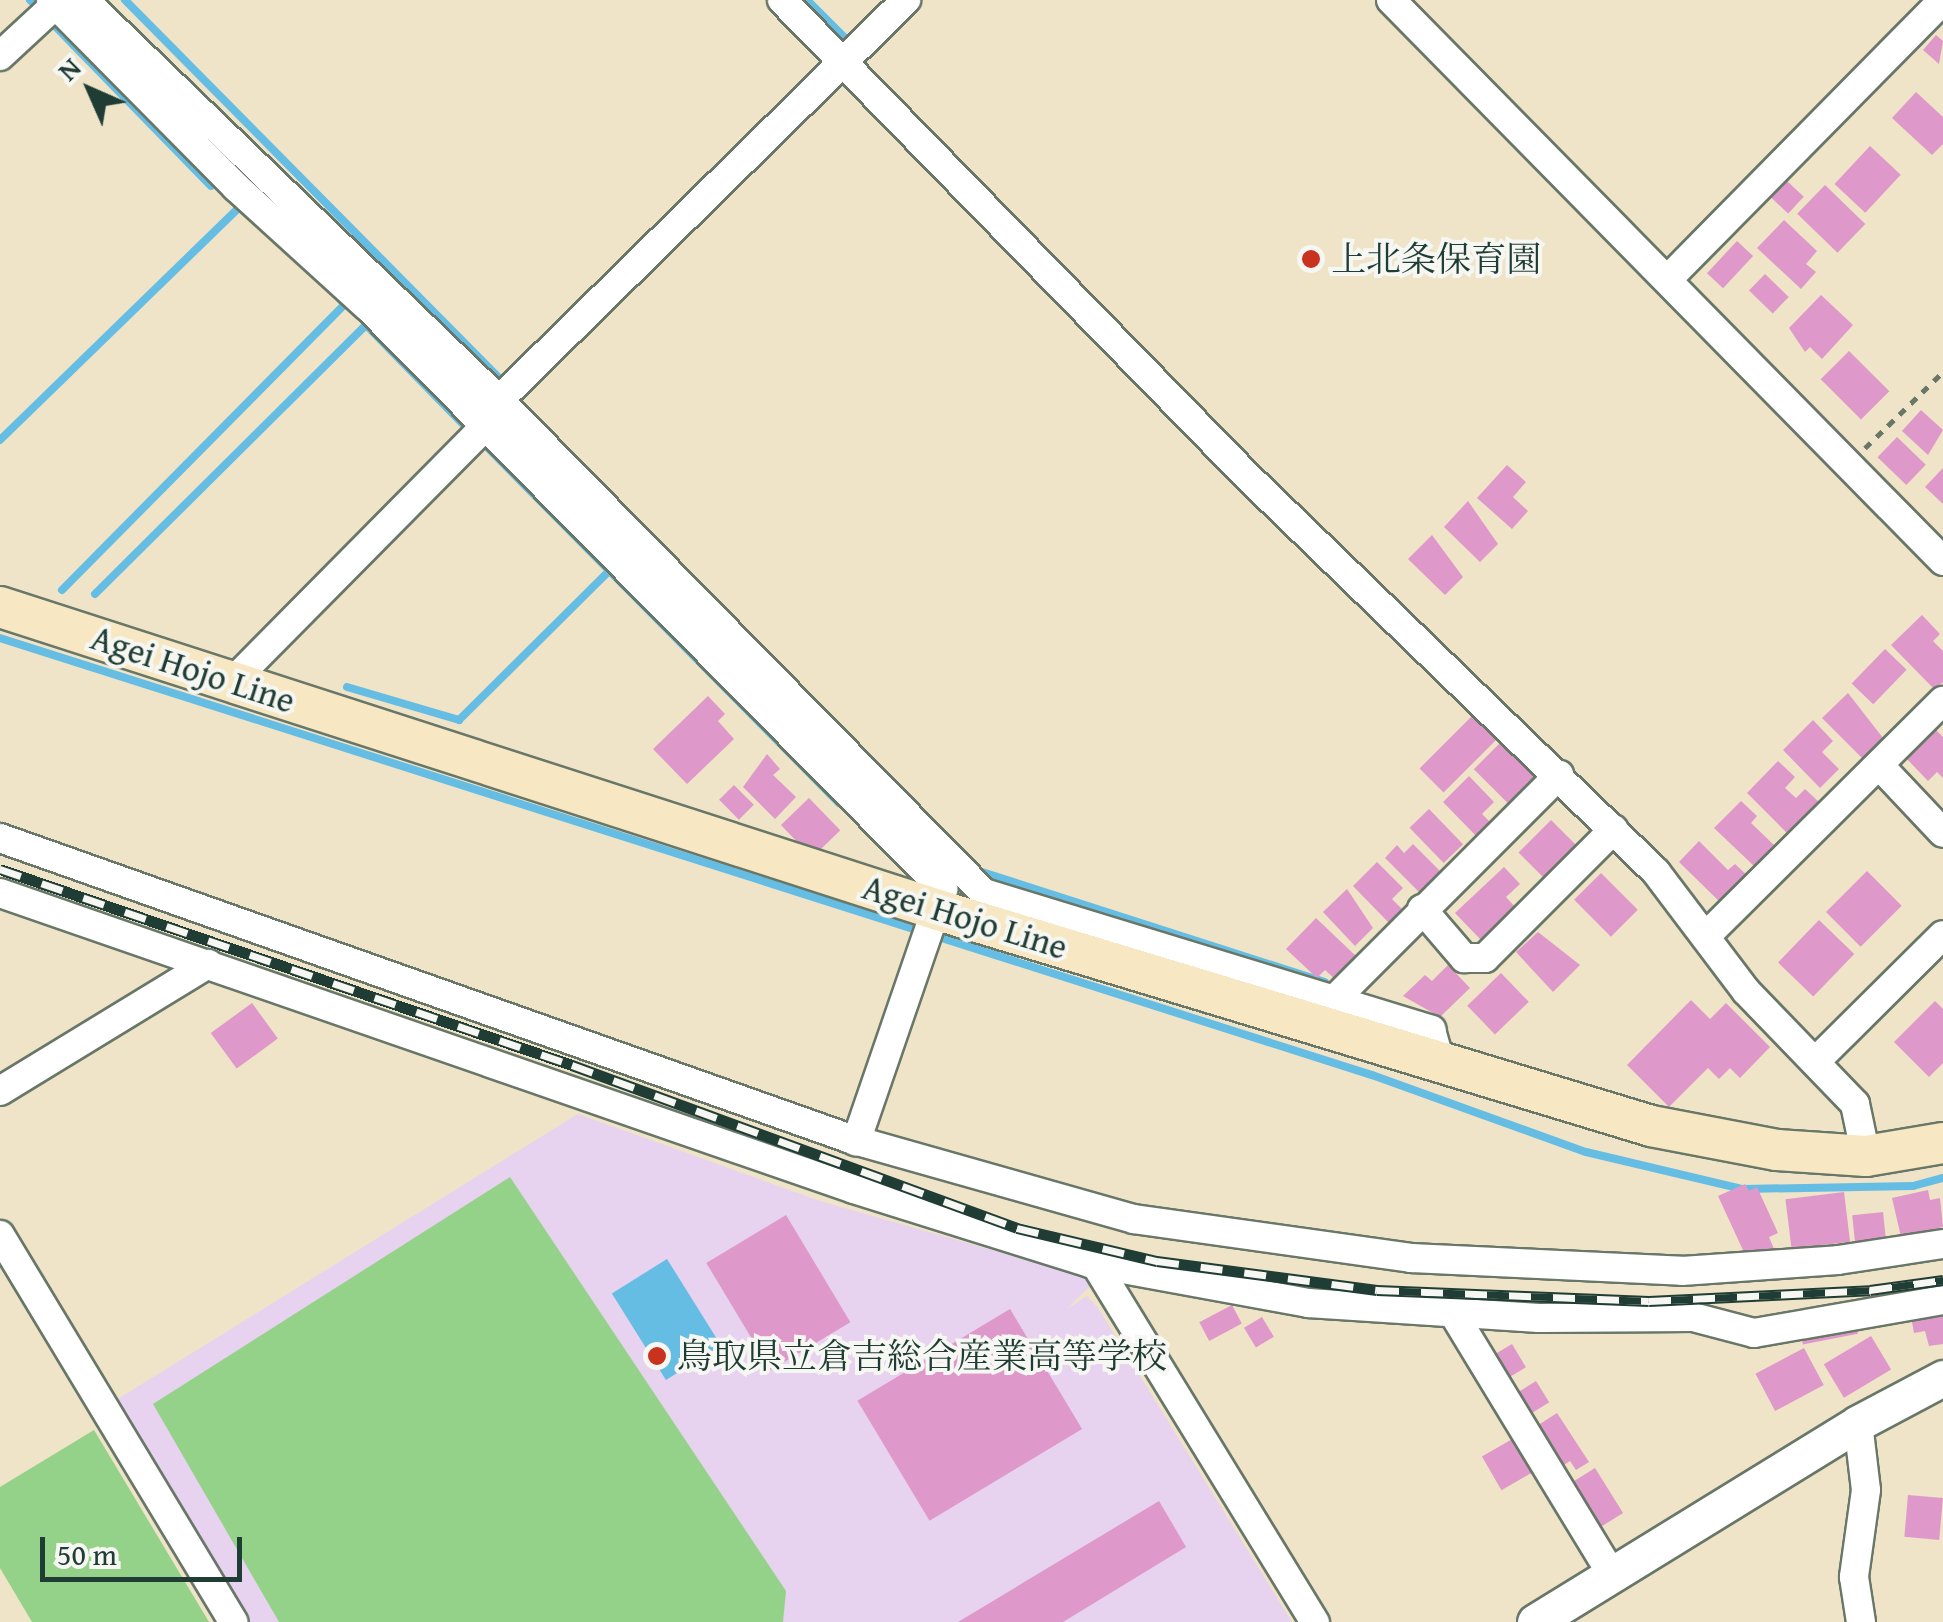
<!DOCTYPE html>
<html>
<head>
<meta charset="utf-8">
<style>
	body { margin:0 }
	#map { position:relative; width:1943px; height:1622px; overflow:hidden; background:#efe3c8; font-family:"Gentium Book Plus","Noto Serif JP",serif }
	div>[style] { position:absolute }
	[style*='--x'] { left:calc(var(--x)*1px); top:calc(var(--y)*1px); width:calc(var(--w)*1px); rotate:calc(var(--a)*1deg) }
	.built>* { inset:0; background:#e7d2ef }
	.green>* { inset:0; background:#93d288 }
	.water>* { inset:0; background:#66bde3; transform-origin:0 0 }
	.stream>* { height:8px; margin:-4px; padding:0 4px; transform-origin:4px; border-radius:4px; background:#66bde3 }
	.building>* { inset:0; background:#df98ca; transform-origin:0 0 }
	.path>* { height:5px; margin-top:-2.5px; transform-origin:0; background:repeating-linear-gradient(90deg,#687768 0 8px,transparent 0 16px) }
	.roads { filter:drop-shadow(2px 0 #687768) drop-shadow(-2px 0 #687768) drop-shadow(0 2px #687768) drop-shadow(0 -2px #687768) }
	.minor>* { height:28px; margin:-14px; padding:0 14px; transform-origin:14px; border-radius:14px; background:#fff }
	.tertiary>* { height:35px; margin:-17.5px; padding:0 17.5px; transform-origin:17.5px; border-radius:17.5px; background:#fff }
	.secondary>* { height:40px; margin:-20px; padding:0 20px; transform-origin:20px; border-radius:20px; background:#f7e8c3 }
	.rail>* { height:11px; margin-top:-5.5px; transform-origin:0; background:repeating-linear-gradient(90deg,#f6f6f2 0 22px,#1f3d34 0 44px); box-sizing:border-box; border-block:2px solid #1f3d34 }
	.dots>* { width:28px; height:28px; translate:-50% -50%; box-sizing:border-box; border:5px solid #f6f6f2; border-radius:50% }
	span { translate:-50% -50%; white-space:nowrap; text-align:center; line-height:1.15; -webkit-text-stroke:8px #f6f6f2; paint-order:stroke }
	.poi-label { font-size:35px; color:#1f3d34 }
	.left { translate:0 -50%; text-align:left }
	.street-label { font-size:35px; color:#1f3d34 }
	.north { position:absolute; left:40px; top:40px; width:100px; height:100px; -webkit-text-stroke:8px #f6f6f2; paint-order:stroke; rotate:315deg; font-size:28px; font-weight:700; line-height:40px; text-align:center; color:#1f3d34 }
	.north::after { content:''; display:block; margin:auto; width:35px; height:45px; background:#1f3d34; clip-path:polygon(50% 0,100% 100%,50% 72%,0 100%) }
	.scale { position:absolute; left:40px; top:1537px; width:202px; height:45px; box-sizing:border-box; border:5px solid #1f3d34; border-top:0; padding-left:12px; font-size:30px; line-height:35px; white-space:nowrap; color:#1f3d34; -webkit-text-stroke:8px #f6f6f2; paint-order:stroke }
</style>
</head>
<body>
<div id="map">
	<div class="built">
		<i style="clip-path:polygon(578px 1114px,820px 1201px,1086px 1277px,1089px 1287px,1067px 1309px,1087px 1296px,1098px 1308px,1292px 1622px,246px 1622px,113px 1402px)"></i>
	</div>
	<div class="green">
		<i style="clip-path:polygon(510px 1177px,786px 1591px,783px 1622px,279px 1622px,153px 1404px)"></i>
		<i style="clip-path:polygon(94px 1430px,209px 1622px,32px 1622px,0 1568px,0 1487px)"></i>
	</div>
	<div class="water">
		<i style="left:667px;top:1259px;width:102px;height:65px;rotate:58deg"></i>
	</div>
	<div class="stream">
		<i style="--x:30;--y:0;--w:6;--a:45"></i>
		<i style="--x:125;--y:0;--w:533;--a:45.3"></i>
		<i style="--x:807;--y:0;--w:58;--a:45"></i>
		<i style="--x:51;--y:22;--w:229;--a:45.7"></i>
		<i style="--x:234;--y:165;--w:31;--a:45"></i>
		<i style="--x:0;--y:440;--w:339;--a:-44.2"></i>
		<i style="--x:484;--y:444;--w:505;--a:45.32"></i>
		<i style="--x:62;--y:590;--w:402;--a:-45.3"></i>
		<i style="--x:345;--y:304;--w:8;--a:-135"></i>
		<i style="--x:95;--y:594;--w:382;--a:-44.8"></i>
		<i style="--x:366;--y:325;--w:144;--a:45.6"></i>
		<i style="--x:467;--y:428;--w:6;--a:135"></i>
		<i style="--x:0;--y:638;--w:1440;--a:17.67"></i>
		<i style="--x:1372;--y:1075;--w:227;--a:19.8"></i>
		<i style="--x:1586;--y:1152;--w:161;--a:13.3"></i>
		<i style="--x:1743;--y:1189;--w:170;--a:-1"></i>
		<i style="--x:1913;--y:1186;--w:31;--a:-15"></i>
		<i style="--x:347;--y:687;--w:117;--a:16.4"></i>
		<i style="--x:459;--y:720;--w:210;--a:-44.8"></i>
		<i style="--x:982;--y:872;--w:360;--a:17.8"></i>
	</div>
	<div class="building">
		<i style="clip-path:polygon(1936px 35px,1943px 41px,1939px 64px,1923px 50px)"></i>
		<i style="clip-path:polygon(1916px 92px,1943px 117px,1943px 144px,1932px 155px,1892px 118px)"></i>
		<i style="left:1870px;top:146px;width:42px;height:52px;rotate:43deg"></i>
		<i style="left:1787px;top:181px;width:23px;height:23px;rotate:43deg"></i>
		<i style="left:1825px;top:185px;width:56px;height:40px;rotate:44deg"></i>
		<i style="clip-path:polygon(1784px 220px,1817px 251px,1806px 264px,1816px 272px,1801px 289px,1757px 248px)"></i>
		<i style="left:1737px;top:241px;width:22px;height:44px;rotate:43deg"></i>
		<i style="left:1765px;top:274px;width:33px;height:23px;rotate:44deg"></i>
		<i style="clip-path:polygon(1821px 295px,1853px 325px,1822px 359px,1810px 347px,1805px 352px,1789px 328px)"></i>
		<i style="left:1849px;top:351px;width:57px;height:40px;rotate:45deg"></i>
		<i style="clip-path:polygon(1921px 410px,1943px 430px,1928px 455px,1902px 431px)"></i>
		<i style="left:1897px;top:437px;width:40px;height:28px;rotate:44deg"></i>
		<i style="clip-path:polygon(1507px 465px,1526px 482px,1513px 497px,1528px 511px,1512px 529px,1477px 498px)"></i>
		<i style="clip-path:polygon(1943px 468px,1943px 504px,1925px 487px)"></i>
		<i style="clip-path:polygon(1468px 501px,1498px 544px,1480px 562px,1444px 527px)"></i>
		<i style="clip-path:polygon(1432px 535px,1463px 577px,1445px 595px,1408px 559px)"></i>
		<i style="clip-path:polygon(1922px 615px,1940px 634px,1933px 641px,1943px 651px,1943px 682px,1935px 690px,1891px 645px)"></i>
		<i style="left:1885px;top:649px;width:30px;height:48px;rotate:44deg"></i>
		<i style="clip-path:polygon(1848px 693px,1883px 738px,1863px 759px,1822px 718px)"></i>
		<i style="clip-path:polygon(708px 696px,725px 714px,718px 721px,734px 739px,687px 784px,653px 749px)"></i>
		<i style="left:1474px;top:714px;width:34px;height:77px;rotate:45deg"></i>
		<i style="clip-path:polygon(1813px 720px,1833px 741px,1822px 752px,1839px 769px,1820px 788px,1783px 750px)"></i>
		<i style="clip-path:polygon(1935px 729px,1943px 737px,1943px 778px,1937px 772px,1928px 781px,1906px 758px)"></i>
		<i style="left:1500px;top:743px;width:49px;height:37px;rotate:45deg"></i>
		<i style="clip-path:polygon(767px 754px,780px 769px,773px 775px,796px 797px,775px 819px,743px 787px)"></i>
		<i style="clip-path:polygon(1778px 761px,1795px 777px,1785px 788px,1796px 798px,1805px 789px,1821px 804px,1790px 836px,1747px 793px)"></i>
		<i style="clip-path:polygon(1469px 776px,1494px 802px,1482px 814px,1494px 826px,1480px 840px,1443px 802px)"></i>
		<i style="left:734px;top:785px;width:28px;height:21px;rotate:45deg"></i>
		<i style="left:809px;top:798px;width:45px;height:39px;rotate:46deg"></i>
		<i style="clip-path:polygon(1741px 801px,1757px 816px,1751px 823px,1774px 845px,1754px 866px,1714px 828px)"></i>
		<i style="left:1429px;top:809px;width:49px;height:27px;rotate:46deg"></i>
		<i style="left:1551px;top:820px;width:41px;height:46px;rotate:45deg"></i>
		<i style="clip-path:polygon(1699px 841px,1728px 870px,1735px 864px,1749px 877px,1722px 904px,1679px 862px)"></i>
		<i style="clip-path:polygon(1413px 844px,1440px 871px,1419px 892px,1385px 858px,1397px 845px,1404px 853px)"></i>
		<i style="clip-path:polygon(1377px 862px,1403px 888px,1392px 899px,1402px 909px,1389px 923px,1353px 886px)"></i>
		<i style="clip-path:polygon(1504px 867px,1520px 884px,1506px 897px,1515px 907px,1481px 940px,1455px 913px)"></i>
		<i style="left:1867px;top:871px;width:49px;height:58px;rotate:45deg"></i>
		<i style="left:1601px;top:873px;width:52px;height:38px;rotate:45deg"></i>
		<i style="clip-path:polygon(1347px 889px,1373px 928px,1355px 946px,1323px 912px)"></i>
		<i style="clip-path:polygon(1316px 918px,1358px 958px,1337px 981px,1325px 970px,1317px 978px,1286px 949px)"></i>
		<i style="left:1819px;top:920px;width:49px;height:59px;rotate:44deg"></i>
		<i style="clip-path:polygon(1538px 932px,1580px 965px,1553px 992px,1516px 952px)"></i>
		<i style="clip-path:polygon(1448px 965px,1470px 988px,1440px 1017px,1403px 996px,1425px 975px,1432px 981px)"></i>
		<i style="left:1501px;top:973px;width:40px;height:47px;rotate:46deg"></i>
		<i style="clip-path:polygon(1691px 1000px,1710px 1019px,1726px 1003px,1770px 1047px,1740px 1078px,1730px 1068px,1719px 1079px,1708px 1068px,1669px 1107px,1627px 1065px)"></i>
		<i style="clip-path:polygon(1935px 1001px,1943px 1009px,1943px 1063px,1929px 1077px,1894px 1042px)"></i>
		<i style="left:252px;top:1003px;width:44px;height:51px;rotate:54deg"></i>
		<i style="clip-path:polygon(1745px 1184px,1749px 1191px,1757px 1187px,1778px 1233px,1769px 1237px,1774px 1249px,1748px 1261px,1718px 1196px)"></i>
		<i style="clip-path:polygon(1928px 1190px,1930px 1200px,1940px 1198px,1943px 1227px,1901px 1237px,1892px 1198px)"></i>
		<i style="left:1844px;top:1192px;width:50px;height:59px;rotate:83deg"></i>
		<i style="left:1883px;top:1212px;width:29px;height:31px;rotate:84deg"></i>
		<i style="left:786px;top:1215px;width:125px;height:93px;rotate:59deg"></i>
		<i style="clip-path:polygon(1943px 1304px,1943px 1344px,1929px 1346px,1925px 1331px,1914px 1333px,1910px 1311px)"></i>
		<i style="left:1232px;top:1305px;width:21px;height:37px;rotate:62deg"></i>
		<i style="left:1010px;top:1309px;width:140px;height:178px;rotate:59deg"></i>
		<i style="left:1262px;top:1317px;width:23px;height:21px;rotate:59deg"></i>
		<i style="left:1855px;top:1319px;width:15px;height:56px;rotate:79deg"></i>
		<i style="left:1871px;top:1336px;width:39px;height:55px;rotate:59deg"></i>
		<i style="left:1512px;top:1344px;width:27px;height:33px;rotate:59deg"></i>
		<i style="left:1804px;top:1348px;width:42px;height:55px;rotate:62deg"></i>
		<i style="left:1536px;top:1381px;width:25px;height:34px;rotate:58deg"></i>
		<i style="clip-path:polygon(1557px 1413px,1589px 1462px,1576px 1470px,1570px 1461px,1555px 1471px,1529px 1431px)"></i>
		<i style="left:1514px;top:1438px;width:39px;height:37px;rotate:60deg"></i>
		<i style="left:1595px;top:1468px;width:53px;height:34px;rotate:58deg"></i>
		<i style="left:1908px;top:1495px;width:35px;height:42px;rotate:5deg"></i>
		<i style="clip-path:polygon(1159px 1501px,1186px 1547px,1063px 1622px,958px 1622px)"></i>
	</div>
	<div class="path">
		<i style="--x:1865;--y:448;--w:109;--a:-44.3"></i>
	</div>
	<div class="roads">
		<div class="minor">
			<i style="--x:51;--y:0;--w:263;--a:45.3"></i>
			<i style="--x:236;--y:187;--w:177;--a:42.3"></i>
			<i style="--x:367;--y:306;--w:820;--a:45.35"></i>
			<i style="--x:943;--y:889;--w:267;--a:109"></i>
			<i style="--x:84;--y:0;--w:576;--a:43.95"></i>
			<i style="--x:499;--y:400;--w:692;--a:45.47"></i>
			<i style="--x:984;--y:893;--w:468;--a:17"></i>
			<i style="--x:1431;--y:1030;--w:33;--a:74"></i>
			<i style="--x:782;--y:0;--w:667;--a:45.67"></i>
			<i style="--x:1248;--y:477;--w:568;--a:44.07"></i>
			<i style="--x:1656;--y:872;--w:149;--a:52.9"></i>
			<i style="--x:1746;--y:991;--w:157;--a:46"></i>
			<i style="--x:1855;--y:1104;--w:53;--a:78.1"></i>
			<i style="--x:1391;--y:0;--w:787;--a:45.46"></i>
			<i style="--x:0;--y:56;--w:75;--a:-42.8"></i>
			<i style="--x:1669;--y:278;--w:390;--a:-45.4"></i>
			<i style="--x:232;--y:682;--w:359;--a:-45.3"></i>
			<i style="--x:484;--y:427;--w:31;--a:-61"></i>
			<i style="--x:499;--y:400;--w:571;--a:-44.5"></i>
			<i style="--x:1879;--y:765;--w:93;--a:46.7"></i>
			<i style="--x:0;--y:838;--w:903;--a:19.48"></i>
			<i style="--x:851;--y:1139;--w:294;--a:15.8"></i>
			<i style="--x:1134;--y:1219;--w:280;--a:8"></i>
			<i style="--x:1411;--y:1258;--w:271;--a:2.7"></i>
			<i style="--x:1682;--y:1271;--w:156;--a:-4"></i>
			<i style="--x:1838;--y:1260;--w:106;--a:-8.7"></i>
			<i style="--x:0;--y:893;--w:904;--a:19.12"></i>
			<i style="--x:854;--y:1189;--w:247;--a:17.4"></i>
			<i style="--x:1090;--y:1263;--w:222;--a:10.4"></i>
			<i style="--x:1308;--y:1303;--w:231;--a:3.7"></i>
			<i style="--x:1539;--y:1318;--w:154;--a:-0.4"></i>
			<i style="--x:1693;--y:1317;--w:63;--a:14.7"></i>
			<i style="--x:1754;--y:1333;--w:192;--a:-9.9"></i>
			<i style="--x:1422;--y:909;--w:65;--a:49.4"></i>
			<i style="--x:1464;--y:958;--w:21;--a:0"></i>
			<i style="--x:1485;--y:958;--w:182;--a:-45"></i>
			<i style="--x:1706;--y:936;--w:334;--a:-44.8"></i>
			<i style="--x:1333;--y:1001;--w:320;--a:-45"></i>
			<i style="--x:1815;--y:1062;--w:180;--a:-44.8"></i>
			<i style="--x:0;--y:1091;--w:244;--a:-31.4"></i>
			<i style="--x:0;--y:1235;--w:452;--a:58.9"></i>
			<i style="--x:1096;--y:1265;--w:419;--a:58.5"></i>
			<i style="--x:1453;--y:1313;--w:306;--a:58.7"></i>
			<i style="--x:1858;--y:1423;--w:67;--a:83.2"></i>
			<i style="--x:1866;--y:1490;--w:88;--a:97.9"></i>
			<i style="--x:1854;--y:1577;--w:46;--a:81.2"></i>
		</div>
		<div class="tertiary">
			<i style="--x:1535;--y:1622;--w:379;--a:-31.6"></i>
			<i style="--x:1858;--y:1423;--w:96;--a:-27.9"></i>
		</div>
		<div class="secondary">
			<i style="--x:0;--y:607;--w:986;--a:17.9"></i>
			<i style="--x:938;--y:910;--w:745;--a:16.85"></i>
			<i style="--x:1651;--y:1126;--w:128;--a:10.8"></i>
			<i style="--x:1777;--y:1150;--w:89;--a:3.9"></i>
			<i style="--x:1866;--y:1156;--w:78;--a:-9.6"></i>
		</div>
	</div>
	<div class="rail">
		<i style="--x:0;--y:869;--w:605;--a:18.91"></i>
		<i style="--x:572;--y:1065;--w:474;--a:20.1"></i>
		<i style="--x:1017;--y:1228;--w:144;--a:13.3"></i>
		<i style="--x:1157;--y:1261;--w:222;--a:7.5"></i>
		<i style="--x:1377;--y:1290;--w:272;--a:2.3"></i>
		<i style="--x:1649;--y:1301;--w:221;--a:-2.8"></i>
		<i style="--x:1870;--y:1290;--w:74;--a:-7.8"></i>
	</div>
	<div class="dots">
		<i style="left:1311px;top:259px;background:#c8321e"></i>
		<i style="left:657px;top:1356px;background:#c8321e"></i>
	</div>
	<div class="poi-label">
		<span class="left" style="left:1331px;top:259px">上北条保育園</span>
		<span class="left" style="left:677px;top:1356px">鳥取県立倉吉総合産業高等学校</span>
	</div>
	<div class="street-label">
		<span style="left:193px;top:669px;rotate:18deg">Agei Hojo Line</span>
		<span style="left:965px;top:917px;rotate:17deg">Agei Hojo Line</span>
	</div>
	<div class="north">N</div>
	<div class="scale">50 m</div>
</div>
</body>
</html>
